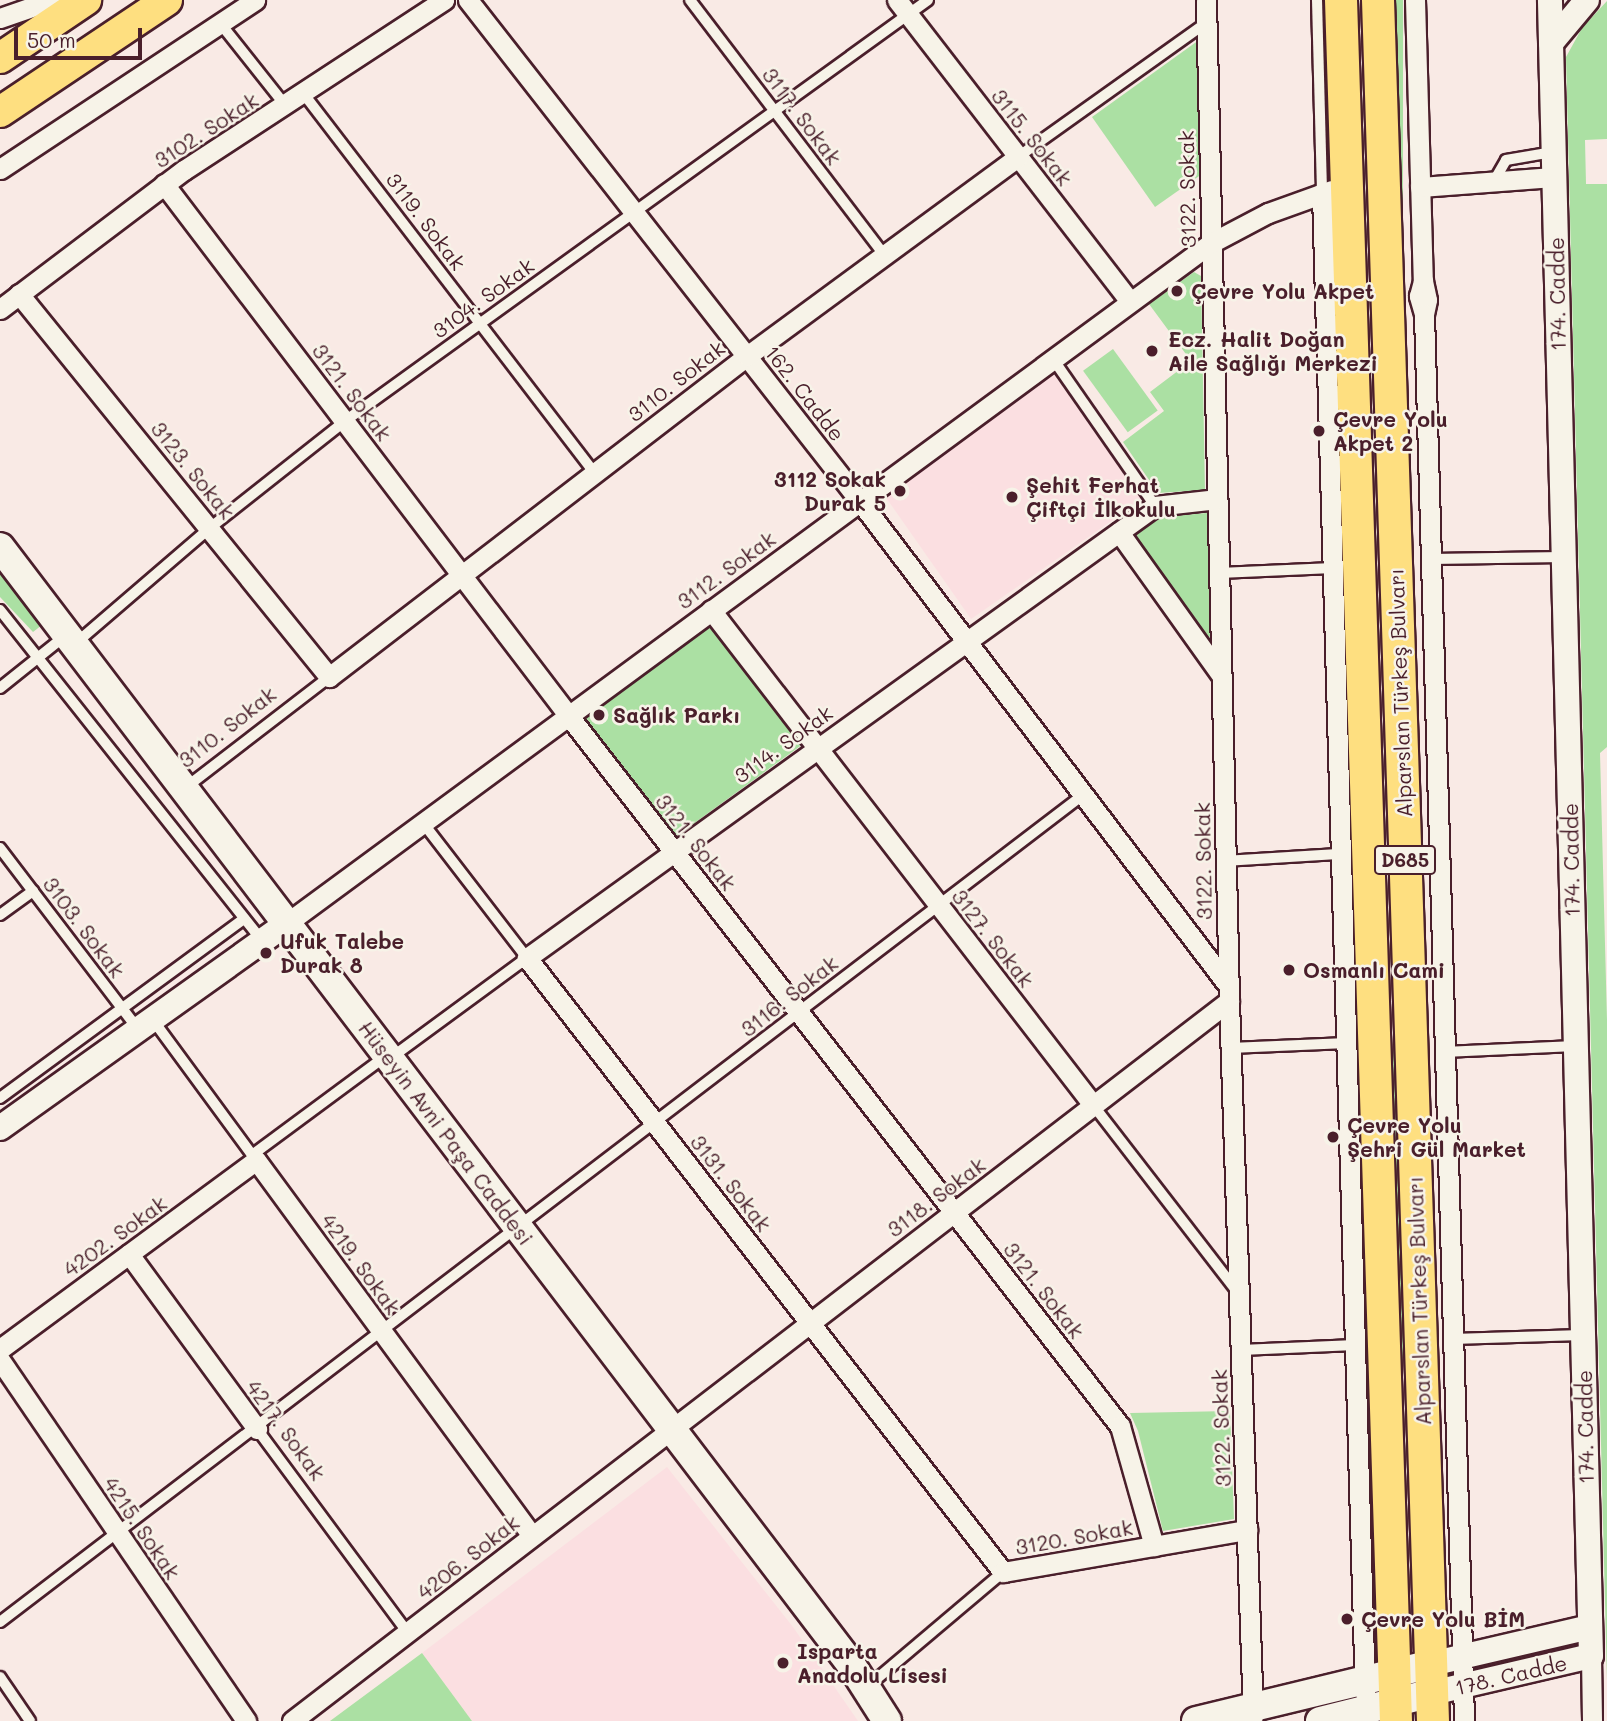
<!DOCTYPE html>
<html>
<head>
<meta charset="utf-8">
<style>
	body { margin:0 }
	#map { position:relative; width:1607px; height:1721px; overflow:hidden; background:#f9eae5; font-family:Mali,sans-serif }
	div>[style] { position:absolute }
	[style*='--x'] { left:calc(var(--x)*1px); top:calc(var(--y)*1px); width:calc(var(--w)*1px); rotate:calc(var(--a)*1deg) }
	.built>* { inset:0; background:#fbdfe1; transform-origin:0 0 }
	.green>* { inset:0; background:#abe0a3; transform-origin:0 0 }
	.roads { filter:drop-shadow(2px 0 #4a1f2b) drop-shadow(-2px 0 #4a1f2b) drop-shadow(0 2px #4a1f2b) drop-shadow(0 -2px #4a1f2b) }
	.service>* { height:10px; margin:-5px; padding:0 5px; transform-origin:5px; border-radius:5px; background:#f7f3e8 }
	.minor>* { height:19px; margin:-9.5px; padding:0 9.5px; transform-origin:9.5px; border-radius:9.5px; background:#f7f3e8 }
	.tertiary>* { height:24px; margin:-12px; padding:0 12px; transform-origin:12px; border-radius:12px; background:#f7f3e8 }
	.secondary>* { height:28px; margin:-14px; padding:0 14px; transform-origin:14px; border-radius:14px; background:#f7f3e8 }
	.primary>* { height:30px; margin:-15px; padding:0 15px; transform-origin:15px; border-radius:15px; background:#fedf80 }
	.trunk>* { height:32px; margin:-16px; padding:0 16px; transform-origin:16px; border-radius:16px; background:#fedf80 }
	.dots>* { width:19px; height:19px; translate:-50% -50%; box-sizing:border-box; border:4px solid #f7f3e8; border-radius:50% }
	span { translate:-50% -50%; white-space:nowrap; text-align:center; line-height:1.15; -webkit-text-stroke:5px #f7f3e8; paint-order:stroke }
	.shield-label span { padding:2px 5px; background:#f7f3e8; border:2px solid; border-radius:5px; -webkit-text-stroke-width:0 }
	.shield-label { font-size:19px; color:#4a1f2b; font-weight:700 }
	.street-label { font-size:21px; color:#4a1f2b }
	.poi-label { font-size:21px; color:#4a1f2b; font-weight:700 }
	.left { translate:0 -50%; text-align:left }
	.right { translate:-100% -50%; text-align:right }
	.scale { position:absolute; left:14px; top:28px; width:128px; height:32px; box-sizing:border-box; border:4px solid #4a1f2b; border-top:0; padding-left:9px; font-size:21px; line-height:24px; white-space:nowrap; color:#4a1f2b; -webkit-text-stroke:5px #f7f3e8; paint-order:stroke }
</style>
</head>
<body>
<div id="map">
	<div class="built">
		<i style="left:1052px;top:372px;width:156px;height:208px;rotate:55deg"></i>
		<i style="clip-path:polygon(667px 1467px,793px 1627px,858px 1721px,472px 1721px,422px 1653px)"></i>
	</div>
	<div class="green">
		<i style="left:1393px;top:0;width:10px;height:1644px"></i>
		<i style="clip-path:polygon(1607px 1px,1607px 139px,1585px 140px,1586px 184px,1607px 184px,1607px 747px,1600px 753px,1607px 1020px,1607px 1681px,1566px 57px,1582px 28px)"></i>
		<i style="clip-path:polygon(1199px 40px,1202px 174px,1155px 207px,1092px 117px)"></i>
		<i style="clip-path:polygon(1194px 272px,1201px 276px,1205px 490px,1158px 493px,1123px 442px,1164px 411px,1150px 392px,1191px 361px,1149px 304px)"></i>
		<i style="left:1113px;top:349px;width:76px;height:37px;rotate:54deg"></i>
		<i style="clip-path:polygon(1207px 513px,1211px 636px,1205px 639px,1132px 536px,1162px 517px)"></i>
		<i style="clip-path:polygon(0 571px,42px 625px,33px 632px,0 597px)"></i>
		<i style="left:711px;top:623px;width:152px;height:159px;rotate:54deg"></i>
		<i style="clip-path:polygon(1230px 1411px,1234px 1519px,1163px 1531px,1138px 1431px,1130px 1413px)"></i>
		<i style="clip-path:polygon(422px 1653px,472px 1721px,330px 1721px)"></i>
	</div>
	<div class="roads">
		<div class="service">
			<i style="--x:690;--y:0;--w:320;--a:52.7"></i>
			<i style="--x:1317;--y:0;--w:193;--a:88.5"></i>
			<i style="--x:220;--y:23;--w:105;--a:51.6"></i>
			<i style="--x:303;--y:93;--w:479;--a:52.5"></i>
			<i style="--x:1018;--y:157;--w:231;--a:-35.5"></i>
			<i style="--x:1494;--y:181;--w:24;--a:-60"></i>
			<i style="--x:1506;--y:160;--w:48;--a:-9.7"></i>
			<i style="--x:1053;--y:359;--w:179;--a:55.2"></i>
			<i style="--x:1431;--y:559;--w:132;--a:-0.9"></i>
			<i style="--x:1219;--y:573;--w:114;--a:-2.5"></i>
			<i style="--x:0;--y:610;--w:422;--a:51.6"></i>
			<i style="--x:76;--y:643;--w:178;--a:-40.7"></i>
			<i style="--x:211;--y:527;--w:171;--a:-38.3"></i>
			<i style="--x:345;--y:421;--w:719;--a:-35.83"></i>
			<i style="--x:0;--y:688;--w:83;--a:-38.7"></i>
			<i style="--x:185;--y:788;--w:182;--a:-37.6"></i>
			<i style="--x:0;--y:848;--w:228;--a:52.7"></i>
			<i style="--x:1225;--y:861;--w:116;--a:-3.5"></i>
			<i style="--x:0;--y:915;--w:41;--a:-36"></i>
			<i style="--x:153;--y:1020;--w:174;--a:53.7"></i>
			<i style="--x:1230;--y:1048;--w:117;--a:-2.4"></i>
			<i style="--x:1444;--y:1052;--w:131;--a:-2.6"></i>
			<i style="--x:392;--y:1057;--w:167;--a:-36.3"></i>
			<i style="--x:527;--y:958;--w:170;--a:-127.6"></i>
			<i style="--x:0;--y:1098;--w:303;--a:-36.3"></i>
			<i style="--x:1093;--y:1105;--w:234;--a:52.3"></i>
			<i style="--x:252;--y:1155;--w:167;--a:-36.5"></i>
			<i style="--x:1452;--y:1339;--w:130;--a:-1.8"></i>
			<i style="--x:1241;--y:1350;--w:114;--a:-2.5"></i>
			<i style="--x:257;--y:1429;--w:252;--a:53.5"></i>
			<i style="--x:0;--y:1622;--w:1364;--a:-37.37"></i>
			<i style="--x:0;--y:1677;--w:53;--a:55.7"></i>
			<i style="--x:867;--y:1687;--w:178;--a:-40.2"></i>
		</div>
		<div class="minor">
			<i style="--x:468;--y:0;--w:635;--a:51.97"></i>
			<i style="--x:859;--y:500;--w:609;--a:52.74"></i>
			<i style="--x:897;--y:0;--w:381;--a:52.3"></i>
			<i style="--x:1206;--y:0;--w:1001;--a:88.68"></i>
			<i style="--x:1229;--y:1001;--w:716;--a:88.08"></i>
			<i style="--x:1415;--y:0;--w:281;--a:88.4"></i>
			<i style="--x:0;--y:18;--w:55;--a:-19.1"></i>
			<i style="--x:0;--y:169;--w:306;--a:-33.5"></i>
			<i style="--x:164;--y:184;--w:667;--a:52.74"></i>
			<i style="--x:568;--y:715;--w:900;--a:52.18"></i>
			<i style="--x:1120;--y:1426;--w:125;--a:74.2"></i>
			<i style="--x:1420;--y:187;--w:134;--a:-4.3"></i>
			<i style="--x:1322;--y:193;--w:1501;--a:88.36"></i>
			<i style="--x:19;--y:294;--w:493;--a:51"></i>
			<i style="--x:329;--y:677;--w:527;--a:-37.52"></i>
			<i style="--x:747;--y:356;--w:336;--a:-36.3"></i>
			<i style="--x:0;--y:309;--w:231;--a:-37.1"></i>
			<i style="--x:184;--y:170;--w:311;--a:-33.2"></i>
			<i style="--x:1424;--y:314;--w:19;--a:-106"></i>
			<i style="--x:1419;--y:296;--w:16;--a:-75"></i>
			<i style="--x:1423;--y:281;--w:19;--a:78"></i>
			<i style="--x:1427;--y:300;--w:14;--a:102"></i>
			<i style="--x:1424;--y:314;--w:1408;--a:88.37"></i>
			<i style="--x:1217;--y:499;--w:62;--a:173.6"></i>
			<i style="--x:1155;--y:506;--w:774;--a:144.26"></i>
			<i style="--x:527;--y:958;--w:777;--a:52.22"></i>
			<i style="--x:1003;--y:1572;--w:248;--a:-9.8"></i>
			<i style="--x:1119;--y:532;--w:176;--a:54.5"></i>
			<i style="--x:711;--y:610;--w:625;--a:52.34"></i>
			<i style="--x:287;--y:923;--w:1147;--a:-36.35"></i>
			<i style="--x:1211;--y:243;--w:64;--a:-27.8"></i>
			<i style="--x:1268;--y:213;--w:68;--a:-19.8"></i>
			<i style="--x:129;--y:1254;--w:217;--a:53.8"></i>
			<i style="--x:0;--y:1349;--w:318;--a:-36.4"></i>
			<i style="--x:256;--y:1160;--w:466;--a:53.7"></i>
			<i style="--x:0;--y:1360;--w:437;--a:55.7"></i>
			<i style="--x:1591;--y:1656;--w:65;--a:89.1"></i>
			<i style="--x:292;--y:1721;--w:1182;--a:-37.54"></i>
		</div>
		<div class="tertiary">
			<i style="--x:1551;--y:43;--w:56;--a:-50.1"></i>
			<i style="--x:0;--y:1128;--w:353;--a:-35.5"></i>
			<i style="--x:1431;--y:1664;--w:163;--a:-13.1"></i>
			<i style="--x:1432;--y:1693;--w:163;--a:-13.1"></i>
			<i style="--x:1591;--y:1656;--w:1657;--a:-91.42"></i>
		</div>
		<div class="secondary">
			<i style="--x:0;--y:547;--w:1406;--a:52.71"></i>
			<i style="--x:852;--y:1666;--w:65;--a:57.5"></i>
			<i style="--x:1196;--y:1721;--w:242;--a:-13.6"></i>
			<i style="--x:1320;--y:1721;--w:115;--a:-14"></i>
		</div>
		<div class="primary">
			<i style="--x:0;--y:58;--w:104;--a:-34"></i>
			<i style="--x:0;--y:112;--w:201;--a:-33.8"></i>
		</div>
		<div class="trunk">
			<i style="--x:1341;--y:0;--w:1722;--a:88.17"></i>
			<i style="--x:1378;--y:0;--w:1722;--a:88.17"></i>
		</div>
	</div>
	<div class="dots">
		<i style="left:1177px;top:291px;background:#4a1f2b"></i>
		<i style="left:1152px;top:351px;background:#4a1f2b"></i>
		<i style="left:1319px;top:431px;background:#4a1f2b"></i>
		<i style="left:900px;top:491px;background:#4a1f2b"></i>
		<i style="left:1012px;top:497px;background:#4a1f2b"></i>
		<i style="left:599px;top:715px;background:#4a1f2b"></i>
		<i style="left:266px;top:953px;background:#4a1f2b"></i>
		<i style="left:1289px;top:970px;background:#4a1f2b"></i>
		<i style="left:1333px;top:1137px;background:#4a1f2b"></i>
		<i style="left:1347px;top:1619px;background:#4a1f2b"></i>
		<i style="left:783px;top:1663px;background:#4a1f2b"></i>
	</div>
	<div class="shield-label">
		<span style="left:1405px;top:860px">D685</span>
	</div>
	<div class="street-label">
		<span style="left:802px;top:116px;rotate:53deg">3117. Sokak</span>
		<span style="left:206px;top:130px;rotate:-33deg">3102. Sokak</span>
		<span style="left:1032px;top:137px;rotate:52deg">3115. Sokak</span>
		<span style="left:1187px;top:189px;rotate:-91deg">3122. Sokak</span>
		<span style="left:426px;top:221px;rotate:53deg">3119. Sokak</span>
		<span style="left:1557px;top:294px;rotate:-91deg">174. Cadde</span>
		<span style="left:483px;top:298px;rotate:-36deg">3104. Sokak</span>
		<span style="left:676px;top:381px;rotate:-38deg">3110. Sokak</span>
		<span style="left:352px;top:392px;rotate:53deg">3121. Sokak</span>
		<span style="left:805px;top:393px;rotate:52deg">162. Cadde</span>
		<span style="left:193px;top:470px;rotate:51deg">3123. Sokak</span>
		<span style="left:726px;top:570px;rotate:-36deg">3112. Sokak</span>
		<span style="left:1400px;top:693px;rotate:-92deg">Alparslan Türkeş Bulvarı</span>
		<span style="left:227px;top:727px;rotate:-38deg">3110. Sokak</span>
		<span style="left:783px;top:744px;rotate:-36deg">3114. Sokak</span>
		<span style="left:696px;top:842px;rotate:52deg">3121. Sokak</span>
		<span style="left:1571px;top:860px;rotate:-91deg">174. Cadde</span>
		<span style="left:1203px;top:861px;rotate:-91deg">3122. Sokak</span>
		<span style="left:84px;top:927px;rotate:53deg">3103. Sokak</span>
		<span style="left:993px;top:938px;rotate:52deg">3127. Sokak</span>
		<span style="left:789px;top:996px;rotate:-38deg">3116. Sokak</span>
		<span style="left:446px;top:1133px;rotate:53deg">Hüseyin Avni Paşa Caddesi</span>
		<span style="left:731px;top:1183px;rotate:52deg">3131. Sokak</span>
		<span style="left:936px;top:1197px;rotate:-37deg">3118. Sokak</span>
		<span style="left:115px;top:1236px;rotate:-36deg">4202. Sokak</span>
		<span style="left:361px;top:1264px;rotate:54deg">4219. Sokak</span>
		<span style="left:1044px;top:1290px;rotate:52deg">3121. Sokak</span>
		<span style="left:1419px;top:1301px;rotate:-92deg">Alparslan Türkeş Bulvarı</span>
		<span style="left:1585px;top:1427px;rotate:-91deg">174. Cadde</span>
		<span style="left:1221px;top:1428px;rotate:-92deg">3122. Sokak</span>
		<span style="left:286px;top:1430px;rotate:54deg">4217. Sokak</span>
		<span style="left:142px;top:1528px;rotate:56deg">4215. Sokak</span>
		<span style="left:1074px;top:1537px;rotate:-10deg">3120. Sokak</span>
		<span style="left:468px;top:1557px;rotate:-38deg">4206. Sokak</span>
		<span style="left:1511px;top:1675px;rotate:-13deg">178. Cadde</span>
	</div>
	<div class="poi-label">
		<span class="left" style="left:1191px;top:291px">Çevre Yolu Akpet</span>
		<span class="left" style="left:1168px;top:351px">Ecz. Halit Doğan<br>Aile Sağlığı Merkezi</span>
		<span class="left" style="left:1333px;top:431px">Çevre Yolu<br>Akpet 2</span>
		<span class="right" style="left:886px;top:491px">3112 Sokak<br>Durak 5</span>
		<span class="left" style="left:1026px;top:497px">Şehit Ferhat<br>Çiftçi İlkokulu</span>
		<span class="left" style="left:613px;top:715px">Sağlık Parkı</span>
		<span class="left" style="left:280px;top:953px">Ufuk Talebe<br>Durak 8</span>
		<span class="left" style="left:1303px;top:970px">Osmanlı Cami</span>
		<span class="left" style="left:1347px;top:1137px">Çevre Yolu<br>Şehri Gül Market</span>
		<span class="left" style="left:1361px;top:1619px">Çevre Yolu BİM</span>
		<span class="left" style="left:797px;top:1663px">Isparta<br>Anadolu Lisesi</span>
	</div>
	<div class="scale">50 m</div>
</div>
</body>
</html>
